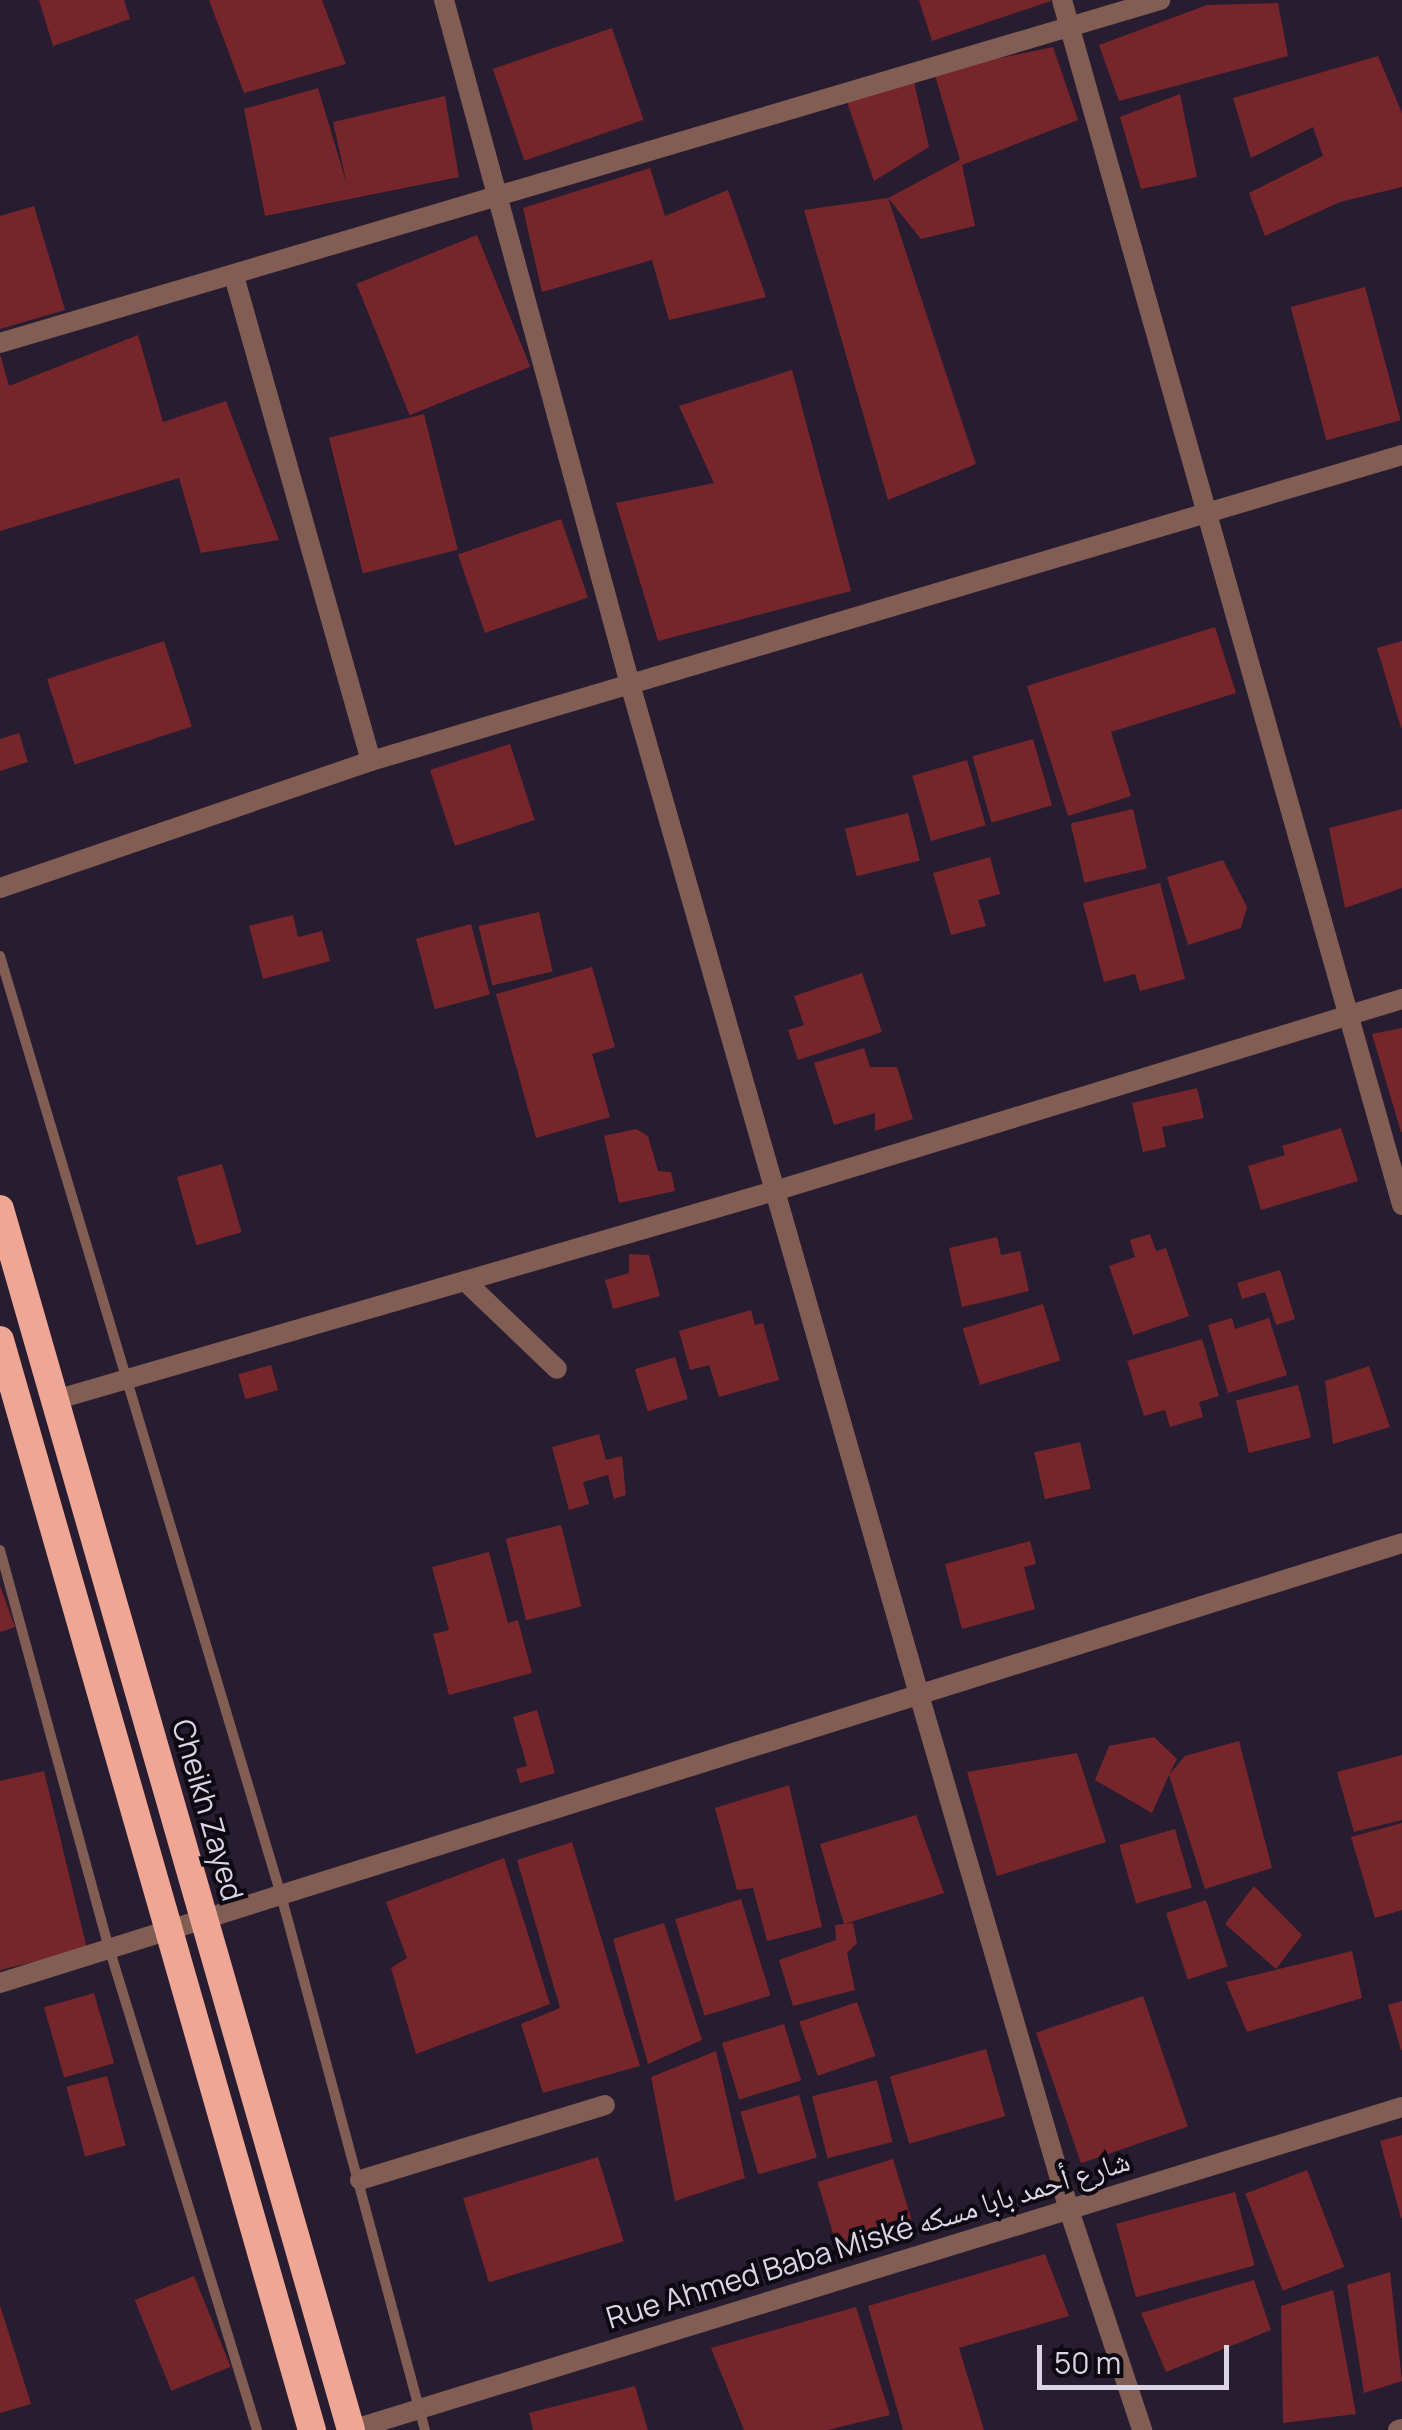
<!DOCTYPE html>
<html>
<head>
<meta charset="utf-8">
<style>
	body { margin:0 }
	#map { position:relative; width:1402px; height:2430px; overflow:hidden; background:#271c30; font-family:Manrope,"Noto Naskh Arabic",sans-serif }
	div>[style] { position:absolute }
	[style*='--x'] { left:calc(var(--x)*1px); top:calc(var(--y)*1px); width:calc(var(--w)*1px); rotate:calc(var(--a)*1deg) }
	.building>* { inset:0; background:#76262b; transform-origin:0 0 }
	.service>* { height:10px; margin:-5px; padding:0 5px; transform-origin:5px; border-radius:5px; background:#815d54 }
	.minor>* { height:20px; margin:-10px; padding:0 10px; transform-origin:10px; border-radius:10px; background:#815d54 }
	.tertiary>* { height:20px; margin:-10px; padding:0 10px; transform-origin:10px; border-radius:10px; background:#815d54 }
	.trunk>* { height:28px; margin:-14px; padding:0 14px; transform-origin:14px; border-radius:14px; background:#f0a694 }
	span { translate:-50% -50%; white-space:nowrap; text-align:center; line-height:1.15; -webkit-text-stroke:8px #0d0912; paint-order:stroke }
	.street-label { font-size:30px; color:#dbd4e2 }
	.scale { position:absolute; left:1037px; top:2345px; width:192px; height:45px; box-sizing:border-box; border:5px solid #dbd4e2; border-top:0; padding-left:12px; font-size:30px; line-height:35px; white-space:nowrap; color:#dbd4e2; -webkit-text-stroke:8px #0d0912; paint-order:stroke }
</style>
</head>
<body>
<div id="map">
	<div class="building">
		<i style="clip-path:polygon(39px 0,124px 0,130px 19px,53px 46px)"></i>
		<i style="clip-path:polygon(209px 0,322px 0,346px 64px,244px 93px)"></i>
		<i style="clip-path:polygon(919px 0,1051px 0,1051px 1px,932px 41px)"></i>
		<i style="clip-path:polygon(1278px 3px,1288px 56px,1119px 101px,1099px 45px,1207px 5px)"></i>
		<i style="left:612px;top:28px;width:97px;height:126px;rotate:71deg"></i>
		<i style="clip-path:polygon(1053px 47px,1078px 120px,962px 165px,975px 226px,921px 239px,888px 198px,976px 464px,888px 500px,804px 210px,888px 198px,960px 160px,934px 72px)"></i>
		<i style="clip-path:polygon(1378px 56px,1402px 113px,1402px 187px,1340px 202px,1265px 236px,1249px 193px,1323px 156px,1313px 127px,1251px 158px,1233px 98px)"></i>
		<i style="clip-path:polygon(914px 82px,929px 147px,874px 181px,847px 102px)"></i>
		<i style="clip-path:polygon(318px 88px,347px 185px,333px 122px,445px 96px,459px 177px,265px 216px,244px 109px)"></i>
		<i style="clip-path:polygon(1180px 94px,1197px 177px,1141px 189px,1120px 117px)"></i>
		<i style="clip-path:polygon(650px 168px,665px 216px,728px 190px,766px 297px,669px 320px,652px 260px,542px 292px,523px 208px)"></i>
		<i style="clip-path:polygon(34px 206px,65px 310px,0 329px,0 216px)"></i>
		<i style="left:477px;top:235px;width:142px;height:130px;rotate:68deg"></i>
		<i style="left:1365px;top:287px;width:138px;height:77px;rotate:75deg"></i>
		<i style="clip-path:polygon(138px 335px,163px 422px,226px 401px,279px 540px,201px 553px,179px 478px,0 531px,0 354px,9px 386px)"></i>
		<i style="clip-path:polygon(792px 370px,851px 591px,658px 641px,616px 503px,714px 483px,679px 406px)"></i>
		<i style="left:424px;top:414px;width:140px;height:98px;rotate:76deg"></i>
		<i style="left:561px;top:519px;width:83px;height:109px;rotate:71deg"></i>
		<i style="clip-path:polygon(1215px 627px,1236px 693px,1111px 732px,1131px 796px,1068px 816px,1027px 686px)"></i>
		<i style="left:164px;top:641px;width:90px;height:123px;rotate:72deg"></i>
		<i style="clip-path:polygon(1402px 641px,1402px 728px,1401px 728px,1377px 648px)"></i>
		<i style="clip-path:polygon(19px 733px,28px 762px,0 771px,0 739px)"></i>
		<i style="left:1033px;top:739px;width:69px;height:63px;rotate:74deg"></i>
		<i style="left:510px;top:744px;width:80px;height:84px;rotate:72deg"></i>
		<i style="left:967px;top:760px;width:68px;height:57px;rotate:74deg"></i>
		<i style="left:1133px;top:809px;width:61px;height:64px;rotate:77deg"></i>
		<i style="clip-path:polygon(1402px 809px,1402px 888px,1345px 908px,1329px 828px)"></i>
		<i style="left:908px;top:813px;width:49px;height:65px;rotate:76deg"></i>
		<i style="clip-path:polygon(990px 857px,1000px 894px,978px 900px,986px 926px,951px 935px,933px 873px)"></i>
		<i style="clip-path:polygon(1223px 860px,1247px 907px,1241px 928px,1188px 945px,1167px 877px)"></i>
		<i style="clip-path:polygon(1160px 883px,1185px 979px,1140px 991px,1135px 974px,1104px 982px,1083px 903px)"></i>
		<i style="left:539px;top:912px;width:61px;height:62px;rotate:77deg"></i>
		<i style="clip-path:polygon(293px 915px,298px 937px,322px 931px,330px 961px,263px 979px,249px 926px)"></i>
		<i style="left:471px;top:924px;width:73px;height:57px;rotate:75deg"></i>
		<i style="clip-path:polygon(592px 967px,615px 1047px,592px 1054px,610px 1117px,536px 1138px,496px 994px)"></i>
		<i style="clip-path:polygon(862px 973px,882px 1032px,798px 1060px,788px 1030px,804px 1025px,794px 996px)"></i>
		<i style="clip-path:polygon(1402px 1028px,1402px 1132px,1401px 1132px,1372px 1034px)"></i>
		<i style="clip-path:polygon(864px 1048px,870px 1067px,897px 1067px,913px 1119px,875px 1131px,875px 1113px,834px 1125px,814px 1063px)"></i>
		<i style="clip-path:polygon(1197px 1088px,1204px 1118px,1162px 1127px,1166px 1147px,1143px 1152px,1132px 1103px)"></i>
		<i style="clip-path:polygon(1341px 1128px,1358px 1181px,1261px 1210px,1248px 1166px,1285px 1155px,1282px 1146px)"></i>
		<i style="clip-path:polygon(636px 1129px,648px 1136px,658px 1171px,671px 1172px,675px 1191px,619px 1203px,604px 1136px)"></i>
		<i style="left:222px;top:1164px;width:71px;height:47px;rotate:74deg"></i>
		<i style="clip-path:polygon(1150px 1234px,1156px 1251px,1166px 1248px,1189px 1316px,1133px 1335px,1109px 1266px,1135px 1257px,1130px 1240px)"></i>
		<i style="clip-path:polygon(997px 1237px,1001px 1255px,1020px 1251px,1029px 1291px,962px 1307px,949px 1248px)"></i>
		<i style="clip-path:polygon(629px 1254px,649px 1255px,660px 1296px,613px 1309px,605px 1280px,629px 1273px)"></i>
		<i style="clip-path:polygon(1280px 1270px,1295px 1319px,1276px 1325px,1265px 1292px,1242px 1299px,1237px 1283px)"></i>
		<i style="left:1043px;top:1304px;width:59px;height:84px;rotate:73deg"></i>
		<i style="clip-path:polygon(751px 1310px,755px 1325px,763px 1323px,779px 1380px,719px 1397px,709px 1365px,690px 1370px,679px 1331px)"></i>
		<i style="clip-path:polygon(1232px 1318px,1235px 1329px,1269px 1318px,1287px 1375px,1228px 1393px,1208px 1325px)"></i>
		<i style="clip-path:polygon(1202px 1339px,1219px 1396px,1199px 1402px,1203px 1417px,1170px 1427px,1165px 1410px,1144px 1416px,1127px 1361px)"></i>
		<i style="left:675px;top:1357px;width:44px;height:42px;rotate:73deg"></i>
		<i style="left:271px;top:1365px;width:26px;height:34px;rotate:74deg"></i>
		<i style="clip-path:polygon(1369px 1366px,1390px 1427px,1333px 1444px,1325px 1381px)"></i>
		<i style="left:1298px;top:1385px;width:54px;height:64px;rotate:76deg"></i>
		<i style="clip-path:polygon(599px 1434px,606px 1460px,622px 1456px,626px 1495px,614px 1499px,608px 1475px,583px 1482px,589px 1504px,569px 1510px,552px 1447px)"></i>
		<i style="left:1080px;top:1442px;width:48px;height:47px;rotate:77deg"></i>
		<i style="left:561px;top:1525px;width:84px;height:57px;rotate:76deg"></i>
		<i style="clip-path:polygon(1030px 1541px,1036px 1564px,1024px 1567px,1035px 1609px,962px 1629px,945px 1564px)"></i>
		<i style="clip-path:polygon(489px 1552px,508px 1623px,518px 1620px,532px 1673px,449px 1695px,433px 1634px,449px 1630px,432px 1567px)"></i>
		<i style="clip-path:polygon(0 1586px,15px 1627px,0 1632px)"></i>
		<i style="clip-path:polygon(537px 1710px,555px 1773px,520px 1783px,516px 1769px,527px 1766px,513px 1717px)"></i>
		<i style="clip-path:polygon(1154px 1737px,1177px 1759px,1169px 1775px,1185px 1756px,1239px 1741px,1272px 1868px,1205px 1889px,1169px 1775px,1152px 1813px,1095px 1780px,1109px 1746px)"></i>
		<i style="clip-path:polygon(1077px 1753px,1106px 1842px,997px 1876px,967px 1772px)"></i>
		<i style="clip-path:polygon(1402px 1755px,1402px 1820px,1354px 1832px,1337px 1772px)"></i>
		<i style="clip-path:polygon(44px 1771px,87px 1949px,0 1970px,0 1781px)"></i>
		<i style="clip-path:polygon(789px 1785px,822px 1927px,767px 1941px,753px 1888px,737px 1890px,715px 1808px)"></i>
		<i style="clip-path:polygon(916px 1815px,944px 1893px,844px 1924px,853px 1923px,857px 1943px,847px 1953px,855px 1990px,793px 2006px,779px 1960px,836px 1940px,835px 1925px,844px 1924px,820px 1844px)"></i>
		<i style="clip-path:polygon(1402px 1823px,1402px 1910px,1375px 1918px,1351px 1837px)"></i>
		<i style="left:1175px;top:1829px;width:61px;height:58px;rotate:74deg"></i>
		<i style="clip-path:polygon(572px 1842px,640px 2066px,543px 2093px,521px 2024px,560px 2008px,517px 1860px)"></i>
		<i style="clip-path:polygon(504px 1858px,550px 2004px,416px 2054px,391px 1968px,407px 1958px,386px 1902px)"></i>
		<i style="clip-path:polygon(1254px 1886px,1302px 1935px,1276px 1969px,1225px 1924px)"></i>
		<i style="left:741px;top:1899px;width:101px;height:69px;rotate:73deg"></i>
		<i style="left:1206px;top:1900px;width:70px;height:42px;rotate:72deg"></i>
		<i style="clip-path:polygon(664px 1923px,702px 2040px,648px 2064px,613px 1939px)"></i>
		<i style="clip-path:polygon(1352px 1951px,1362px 1998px,1247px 2032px,1226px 1982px)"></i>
		<i style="left:94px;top:1993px;width:73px;height:52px;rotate:74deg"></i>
		<i style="left:1143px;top:1996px;width:138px;height:113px;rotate:71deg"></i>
		<i style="clip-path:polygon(1402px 2001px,1402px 2050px,1401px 2050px,1388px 2005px)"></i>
		<i style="left:857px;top:2002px;width:57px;height:61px;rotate:71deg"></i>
		<i style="left:784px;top:2024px;width:59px;height:65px;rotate:73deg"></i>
		<i style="left:986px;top:2049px;width:70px;height:100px;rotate:74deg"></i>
		<i style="clip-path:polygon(716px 2051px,745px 2178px,675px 2201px,651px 2077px)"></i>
		<i style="left:107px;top:2076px;width:72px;height:42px;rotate:75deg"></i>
		<i style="left:877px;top:2080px;width:64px;height:67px;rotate:76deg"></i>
		<i style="left:799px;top:2095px;width:65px;height:61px;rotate:74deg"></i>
		<i style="clip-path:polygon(1402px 2135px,1402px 2218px,1401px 2218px,1380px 2141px)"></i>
		<i style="left:598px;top:2157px;width:88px;height:141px;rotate:73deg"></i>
		<i style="left:893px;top:2159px;width:68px;height:79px;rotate:73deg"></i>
		<i style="left:1307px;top:2170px;width:104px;height:66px;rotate:69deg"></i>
		<i style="left:1235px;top:2192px;width:76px;height:123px;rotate:75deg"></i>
		<i style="clip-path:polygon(1045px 2254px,1069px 2316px,959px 2348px,984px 2430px,903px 2430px,868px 2306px)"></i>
		<i style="clip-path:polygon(1390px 2272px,1402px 2381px,1364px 2393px,1347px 2285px)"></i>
		<i style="left:194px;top:2276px;width:98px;height:64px;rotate:68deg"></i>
		<i style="clip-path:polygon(1254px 2280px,1271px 2330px,1166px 2372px,1141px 2313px)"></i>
		<i style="clip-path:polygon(1333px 2290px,1356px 2414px,1283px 2423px,1281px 2306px)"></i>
		<i style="clip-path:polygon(0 2305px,31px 2404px,0 2413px)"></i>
		<i style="clip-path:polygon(856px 2307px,890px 2415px,827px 2430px,744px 2430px,711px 2348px)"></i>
		<i style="clip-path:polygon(635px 2386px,648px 2430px,533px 2430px,529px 2413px)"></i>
	</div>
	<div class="service">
		<i style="--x:0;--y:956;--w:980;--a:73.34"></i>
		<i style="--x:281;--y:1895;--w:554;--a:74.94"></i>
		<i style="--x:0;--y:1550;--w:416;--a:74.7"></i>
		<i style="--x:110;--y:1951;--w:501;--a:72.94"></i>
	</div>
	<div class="minor">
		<i style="--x:444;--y:0;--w:709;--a:74.79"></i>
		<i style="--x:630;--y:684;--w:1055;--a:74.04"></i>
		<i style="--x:920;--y:1698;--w:533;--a:73.77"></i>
		<i style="--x:1069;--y:2210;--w:232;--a:71.6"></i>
		<i style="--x:1062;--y:0;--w:1252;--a:74.24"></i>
		<i style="--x:234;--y:276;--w:504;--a:74.23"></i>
		<i style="--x:0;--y:343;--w:1210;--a:-16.47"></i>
		<i style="--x:0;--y:888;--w:392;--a:-18.9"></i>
		<i style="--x:371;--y:761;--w:1075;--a:-16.53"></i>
		<i style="--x:465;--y:1281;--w:127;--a:43.7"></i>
		<i style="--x:55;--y:1400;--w:753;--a:-16.2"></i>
		<i style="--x:778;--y:1190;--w:653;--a:-17.02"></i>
		<i style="--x:0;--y:1983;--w:1469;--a:-17.42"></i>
		<i style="--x:360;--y:2180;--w:256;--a:-17"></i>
		<i style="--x:1398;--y:2430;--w:4;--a:-14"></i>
	</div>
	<div class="tertiary">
		<i style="--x:351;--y:2430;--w:1100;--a:-17.08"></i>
	</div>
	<div class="trunk">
		<i style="--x:0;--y:1209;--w:1270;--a:73.96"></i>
		<i style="--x:0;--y:1340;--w:1134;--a:74.03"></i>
	</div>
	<div class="street-label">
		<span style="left:208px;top:1810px;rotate:74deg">Cheikh Zayed</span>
		<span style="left:868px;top:2239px;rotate:-17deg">Rue Ahmed Baba Miské شارع أحمد بابا مسكه</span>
	</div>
	<div class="scale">50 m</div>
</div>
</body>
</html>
